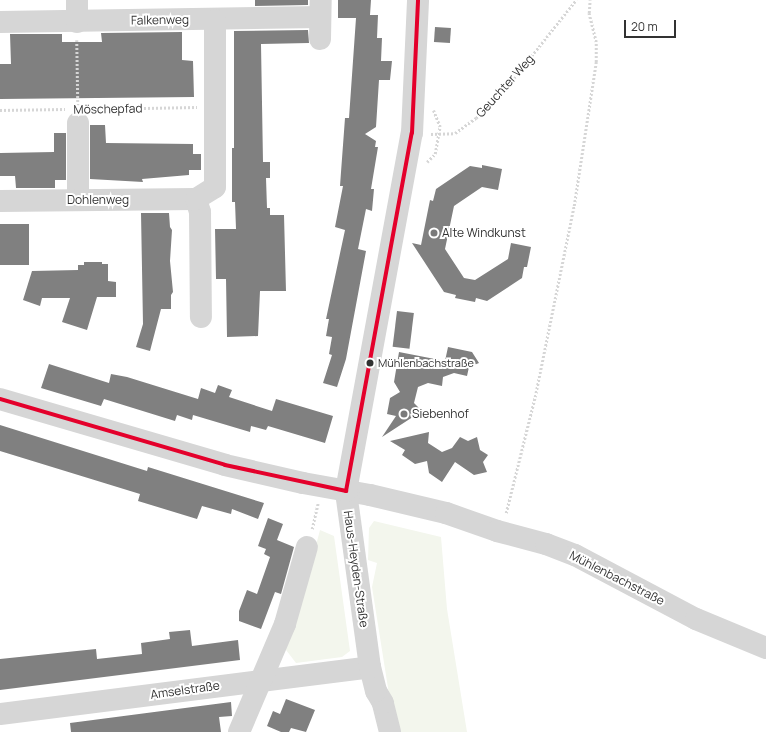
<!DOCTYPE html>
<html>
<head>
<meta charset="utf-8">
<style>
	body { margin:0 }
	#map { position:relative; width:766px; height:732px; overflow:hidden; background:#fff; font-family:Manrope,sans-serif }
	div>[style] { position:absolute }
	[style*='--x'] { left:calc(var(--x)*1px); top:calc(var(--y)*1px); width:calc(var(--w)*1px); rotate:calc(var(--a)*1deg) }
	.green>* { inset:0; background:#f3f6ed }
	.building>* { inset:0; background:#808080; transform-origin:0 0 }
	.path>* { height:2.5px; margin-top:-1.25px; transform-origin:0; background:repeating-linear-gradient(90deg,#d6d6d6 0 2px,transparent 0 4px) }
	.minor>* { height:22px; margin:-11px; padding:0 11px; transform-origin:11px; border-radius:11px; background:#d6d6d6 }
	.bus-1>* { height:4px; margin:-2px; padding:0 2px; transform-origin:2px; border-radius:2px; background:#e4002b }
	.dots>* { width:11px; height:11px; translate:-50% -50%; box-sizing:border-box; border:2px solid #fff; border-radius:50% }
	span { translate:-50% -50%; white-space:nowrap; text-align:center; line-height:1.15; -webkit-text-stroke:4px #fff; paint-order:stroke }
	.bus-label { font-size:11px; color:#323232 }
	.left { translate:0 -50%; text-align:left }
	.street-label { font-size:12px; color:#323232 }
	.poi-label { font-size:12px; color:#323232 }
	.scale { position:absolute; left:624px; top:20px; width:52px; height:18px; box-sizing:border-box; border:2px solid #323232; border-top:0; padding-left:5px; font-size:12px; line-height:14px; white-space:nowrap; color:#323232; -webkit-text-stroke:3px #fff; paint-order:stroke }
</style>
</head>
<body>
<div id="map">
	<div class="green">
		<i style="clip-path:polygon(374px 521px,441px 537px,447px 609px,467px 732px,395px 732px,372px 587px,377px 563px,368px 560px,369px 528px)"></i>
		<i style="clip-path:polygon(320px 530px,334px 536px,350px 651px,342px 657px,296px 663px,283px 646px,299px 609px)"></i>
	</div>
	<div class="building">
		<i style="clip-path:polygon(255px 0,308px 0,308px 5px,255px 6px)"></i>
		<i style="clip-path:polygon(338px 0,371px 0,370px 15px,378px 15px,377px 38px,382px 38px,381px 61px,392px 61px,390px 80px,379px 80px,376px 127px,365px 134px,376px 141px,375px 147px,378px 147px,371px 189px,374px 189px,372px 211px,366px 209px,358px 249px,366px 251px,346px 359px,337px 387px,323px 383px,332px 355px,329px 354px,332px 337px,326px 336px,329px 319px,326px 319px,345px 230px,335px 227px,343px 186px,340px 186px,341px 172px,345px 118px,349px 118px,356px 18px,338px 18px)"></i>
		<i style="left:435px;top:27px;width:16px;height:15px;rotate:4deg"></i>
		<i style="clip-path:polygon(308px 30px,309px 43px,261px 44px,263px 162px,270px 162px,270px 178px,266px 178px,267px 208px,270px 208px,270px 215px,284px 215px,286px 291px,260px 291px,258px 336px,227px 337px,226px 279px,216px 279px,215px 229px,236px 229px,235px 202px,232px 202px,232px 148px,234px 148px,234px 31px)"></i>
		<i style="clip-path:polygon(182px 32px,182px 60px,193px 61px,194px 97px,0 99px,0 64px,11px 64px,10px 34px,62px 34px,62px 42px,102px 42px,101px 33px)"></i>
		<i style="clip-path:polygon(90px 125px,105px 125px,106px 143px,193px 144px,193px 154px,201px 154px,201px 170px,189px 170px,189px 175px,142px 179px,143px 182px,90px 179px)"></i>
		<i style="clip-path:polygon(54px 133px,66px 133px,66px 180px,55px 180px,55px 188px,16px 188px,15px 176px,0 176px,0 153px,54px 152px)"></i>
		<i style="clip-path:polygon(482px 165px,502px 169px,498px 190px,482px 187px,454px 206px,445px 249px,464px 278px,475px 280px,508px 259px,511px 243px,531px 247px,527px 267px,524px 267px,522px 278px,487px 301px,476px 298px,475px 302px,455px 298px,456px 295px,444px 292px,412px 243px,421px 245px,430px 200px,433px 201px,436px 189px,470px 166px,482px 168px)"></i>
		<i style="clip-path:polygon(141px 213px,169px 213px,170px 227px,172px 230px,170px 261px,173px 292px,171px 295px,171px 309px,161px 309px,150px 351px,136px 347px,143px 324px)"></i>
		<i style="left:0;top:224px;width:29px;height:41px"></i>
		<i style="clip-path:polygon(84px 262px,102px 262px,102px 264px,108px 264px,108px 281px,116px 282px,116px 297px,97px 297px,87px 330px,62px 322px,70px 298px,42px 298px,40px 306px,23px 300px,32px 271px,78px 270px,78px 265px,84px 265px)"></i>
		<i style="left:397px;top:311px;width:17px;height:36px;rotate:7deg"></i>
		<i style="clip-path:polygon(448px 347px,472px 352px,479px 363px,469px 367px,467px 376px,454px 373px,443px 377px,442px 386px,428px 383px,418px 387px,414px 403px,422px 411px,382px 437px,396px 416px,387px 414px,390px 398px,400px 392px,394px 382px,399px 352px,445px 361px)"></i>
		<i style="clip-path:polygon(49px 364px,109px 383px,111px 374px,127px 377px,198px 399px,201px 388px,215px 393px,218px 385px,232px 390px,229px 397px,272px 411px,276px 399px,333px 416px,325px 443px,268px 426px,266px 430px,251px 426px,250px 432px,193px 415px,192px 420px,177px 415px,175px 421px,104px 399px,101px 406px,41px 388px)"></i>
		<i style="clip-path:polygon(0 425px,147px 471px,148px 467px,264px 503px,258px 519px,232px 509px,231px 514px,202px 506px,197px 519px,138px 501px,140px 494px,0 451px)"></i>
		<i style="clip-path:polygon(429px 432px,428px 443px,442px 452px,452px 448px,460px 437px,468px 441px,477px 437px,480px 450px,488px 455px,483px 462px,487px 472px,474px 475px,455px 462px,442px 482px,429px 473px,427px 461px,415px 464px,402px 455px,405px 450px,390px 441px)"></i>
		<i style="clip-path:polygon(268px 518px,283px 524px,277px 540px,294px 547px,281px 594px,275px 592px,261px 629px,239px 621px,239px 611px,247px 590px,257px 594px,270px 557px,264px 554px,266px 549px,258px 546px)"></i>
		<i style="clip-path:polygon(190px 630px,192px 646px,238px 640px,240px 660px,0 690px,0 659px,96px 649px,97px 659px,142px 654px,141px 643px,170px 639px,169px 632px)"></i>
		<i style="clip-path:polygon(286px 699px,315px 710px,306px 732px,291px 728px,289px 732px,281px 732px,267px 726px,273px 711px,280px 714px)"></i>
		<i style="clip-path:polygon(231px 702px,232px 716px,219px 717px,221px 732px,71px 732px,70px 723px)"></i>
	</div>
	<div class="path">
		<i style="--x:77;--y:40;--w:65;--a:89.1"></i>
		<i style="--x:92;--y:109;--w:105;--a:-1.1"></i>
		<i style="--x:0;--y:110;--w:65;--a:-0.9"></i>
		<i style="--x:431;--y:134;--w:24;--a:-2"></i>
		<i style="--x:455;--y:133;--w:26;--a:-36"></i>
		<i style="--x:476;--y:118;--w:55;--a:-46.5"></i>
		<i style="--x:514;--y:78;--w:100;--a:-51.5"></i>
		<i style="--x:427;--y:162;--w:11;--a:-45"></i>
		<i style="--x:435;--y:154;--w:27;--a:-80"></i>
		<i style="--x:440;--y:127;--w:18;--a:-112"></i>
		<i style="--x:506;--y:513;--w:120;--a:-76"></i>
		<i style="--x:535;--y:397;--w:195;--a:-78.5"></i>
		<i style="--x:574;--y:206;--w:146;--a:-81.3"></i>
		<i style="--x:596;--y:62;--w:20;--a:-90"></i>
		<i style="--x:596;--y:42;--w:30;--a:-104"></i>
		<i style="--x:589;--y:13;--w:13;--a:-86"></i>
		<i style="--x:312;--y:529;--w:26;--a:-77"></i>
	</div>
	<div class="minor">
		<i style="--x:0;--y:22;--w:320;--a:-0.9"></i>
		<i style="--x:77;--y:22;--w:22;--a:-90"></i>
		<i style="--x:320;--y:39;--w:39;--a:-89"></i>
		<i style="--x:78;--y:123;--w:76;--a:90"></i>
		<i style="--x:196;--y:199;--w:14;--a:73"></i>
		<i style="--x:200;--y:212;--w:105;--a:89.5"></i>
		<i style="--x:0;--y:201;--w:196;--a:-0.6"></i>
		<i style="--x:196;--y:199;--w:22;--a:-32"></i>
		<i style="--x:215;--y:187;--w:167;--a:-90"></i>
		<i style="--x:0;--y:399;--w:234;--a:16.3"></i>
		<i style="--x:225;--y:465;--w:80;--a:13"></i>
		<i style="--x:303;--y:483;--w:68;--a:10.2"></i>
		<i style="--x:370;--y:495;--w:78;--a:13.3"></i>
		<i style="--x:446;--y:513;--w:54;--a:19.4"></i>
		<i style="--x:497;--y:531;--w:51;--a:14.9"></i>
		<i style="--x:546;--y:544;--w:31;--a:21"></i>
		<i style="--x:575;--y:555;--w:137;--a:27.9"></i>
		<i style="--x:696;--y:619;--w:76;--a:22.5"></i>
		<i style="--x:0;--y:714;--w:373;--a:-7.2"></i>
		<i style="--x:239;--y:732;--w:117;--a:-66.9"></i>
		<i style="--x:285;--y:624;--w:80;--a:-74.1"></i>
		<i style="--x:390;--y:732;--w:30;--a:-104"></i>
		<i style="--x:383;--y:703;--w:14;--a:-120"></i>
		<i style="--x:376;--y:691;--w:25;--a:-104"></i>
		<i style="--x:370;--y:667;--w:178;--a:-97.8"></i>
		<i style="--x:346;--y:491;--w:364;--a:-79.6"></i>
		<i style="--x:412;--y:133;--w:133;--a:-87.4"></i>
	</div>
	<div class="bus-1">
		<i style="--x:0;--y:399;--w:234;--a:16.3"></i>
		<i style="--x:225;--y:465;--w:124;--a:12.1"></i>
		<i style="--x:346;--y:491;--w:364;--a:-79.6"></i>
		<i style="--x:412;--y:133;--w:133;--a:-87.4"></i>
	</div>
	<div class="dots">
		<i style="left:434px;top:233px;background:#7a7a7a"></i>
		<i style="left:370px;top:363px;background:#323232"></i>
		<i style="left:404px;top:414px;background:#7a7a7a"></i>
	</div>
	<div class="bus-label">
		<span class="left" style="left:378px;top:363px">Mühlenbachstraße</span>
	</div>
	<div class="street-label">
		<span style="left:160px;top:20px;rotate:-1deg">Falkenweg</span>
		<span style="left:505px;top:86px;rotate:-48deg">Geuchter Weg</span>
		<span style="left:108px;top:109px;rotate:-1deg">Möschepfad</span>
		<span style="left:98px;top:200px">Dohlenweg</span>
		<span style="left:356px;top:569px;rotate:82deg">Haus-Heyden-Straße</span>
		<span style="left:617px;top:578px;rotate:27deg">Mühlenbachstraße</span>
		<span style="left:185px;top:690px;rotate:-8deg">Amselstraße</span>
	</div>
	<div class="poi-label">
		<span class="left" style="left:442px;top:233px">Alte Windkunst</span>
		<span class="left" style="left:412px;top:414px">Siebenhof</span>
	</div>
	<div class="scale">20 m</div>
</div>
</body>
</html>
